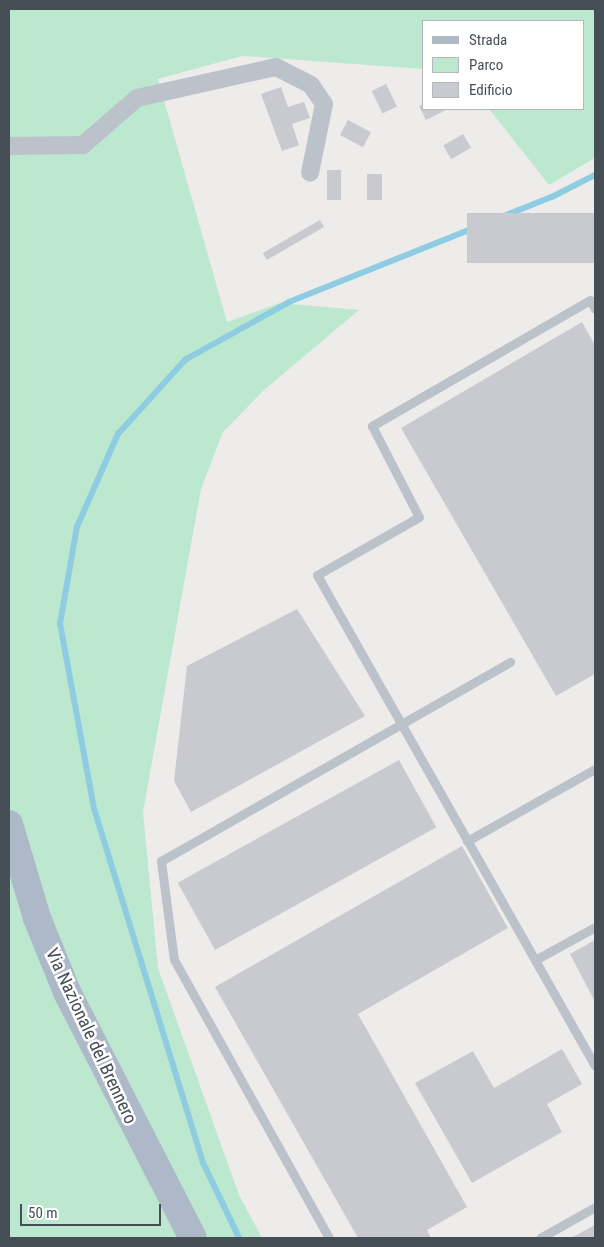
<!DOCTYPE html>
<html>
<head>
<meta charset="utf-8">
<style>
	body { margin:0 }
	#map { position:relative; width:604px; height:1247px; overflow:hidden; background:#eeebeb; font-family:"Roboto Condensed",sans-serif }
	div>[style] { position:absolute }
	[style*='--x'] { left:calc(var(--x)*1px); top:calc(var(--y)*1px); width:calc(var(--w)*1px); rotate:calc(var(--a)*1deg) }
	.green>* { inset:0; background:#bde8d0 }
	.stream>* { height:5.5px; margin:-2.75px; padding:0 2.75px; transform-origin:2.75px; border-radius:2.75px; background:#8ecce1 }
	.building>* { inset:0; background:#c9cad0; transform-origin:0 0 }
	.lane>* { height:9px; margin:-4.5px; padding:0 4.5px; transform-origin:4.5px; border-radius:4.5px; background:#bbc2c9 }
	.street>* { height:18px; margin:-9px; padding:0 9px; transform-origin:9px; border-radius:9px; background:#bbc2c9 }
	.primary>* { height:28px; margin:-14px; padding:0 14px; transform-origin:14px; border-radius:14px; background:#adb9c8 }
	span { translate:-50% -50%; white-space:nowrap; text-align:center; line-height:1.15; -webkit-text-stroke:5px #fff; paint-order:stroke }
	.street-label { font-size:18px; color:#464e56 }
	.frame { position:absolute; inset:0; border:10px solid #464e56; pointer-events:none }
	.legend { position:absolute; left:422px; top:20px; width:162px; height:90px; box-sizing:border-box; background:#fff; border:1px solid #b5b8bb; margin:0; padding:6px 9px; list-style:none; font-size:15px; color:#464e56 }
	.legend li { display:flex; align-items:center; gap:10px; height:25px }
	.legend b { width:25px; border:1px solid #b5b8bb }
	.scale { position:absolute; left:20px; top:1204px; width:141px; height:22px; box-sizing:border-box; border:2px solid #464e56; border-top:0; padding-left:6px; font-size:15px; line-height:18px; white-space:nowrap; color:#464e56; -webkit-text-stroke:4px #fff; paint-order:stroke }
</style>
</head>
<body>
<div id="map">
	<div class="green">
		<i style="clip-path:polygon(9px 9px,595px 9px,595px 158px,549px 185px,489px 109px,583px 109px,583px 21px,423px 21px,423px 69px,242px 56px,158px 79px,227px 322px,280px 303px,359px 310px,264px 390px,223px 432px,201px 489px,143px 812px,158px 968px,239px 1195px,262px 1238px,9px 1238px)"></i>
	</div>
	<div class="stream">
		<i style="--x:239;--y:1238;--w:83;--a:-115.6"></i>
		<i style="--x:203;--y:1163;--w:370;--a:-107.1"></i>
		<i style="--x:94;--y:809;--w:188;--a:-100.4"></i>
		<i style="--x:60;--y:624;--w:98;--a:-80.1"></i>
		<i style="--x:77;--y:527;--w:102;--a:-66.2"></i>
		<i style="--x:118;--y:434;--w:100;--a:-47.8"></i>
		<i style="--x:185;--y:360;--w:119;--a:-29.1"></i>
		<i style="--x:289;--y:302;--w:283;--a:-21.8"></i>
		<i style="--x:552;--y:197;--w:48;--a:-27.1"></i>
	</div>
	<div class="building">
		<i style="left:386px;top:84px;width:25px;height:16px;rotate:64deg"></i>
		<i style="clip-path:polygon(281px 87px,288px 107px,304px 102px,310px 118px,292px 124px,299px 145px,282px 151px,261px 94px)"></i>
		<i style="clip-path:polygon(423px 104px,423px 109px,448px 109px,426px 120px,419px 106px)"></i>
		<i style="left:348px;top:120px;width:26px;height:17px;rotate:28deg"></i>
		<i style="left:463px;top:134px;width:16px;height:23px;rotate:60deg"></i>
		<i style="left:327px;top:170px;width:14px;height:30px"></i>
		<i style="left:367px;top:174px;width:15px;height:26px"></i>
		<i style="left:595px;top:213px;width:50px;height:128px;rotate:90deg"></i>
		<i style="left:320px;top:220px;width:8px;height:66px;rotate:60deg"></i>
		<i style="clip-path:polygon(582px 322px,595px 345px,595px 674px,556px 696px,401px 428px)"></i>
		<i style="clip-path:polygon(297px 609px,365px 716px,191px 812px,174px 781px,187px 666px)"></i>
		<i style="left:399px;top:760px;width:77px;height:253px;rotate:61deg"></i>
		<i style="clip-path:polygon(462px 846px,508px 928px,358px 1014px,467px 1207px,427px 1230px,431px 1238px,358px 1238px,215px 987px)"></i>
		<i style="clip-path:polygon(595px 940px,595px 1002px,570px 954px)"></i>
		<i style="clip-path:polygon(562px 1049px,582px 1084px,547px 1104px,562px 1132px,472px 1183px,415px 1083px,473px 1051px,494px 1088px)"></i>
		<i style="clip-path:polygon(595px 1225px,595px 1238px,571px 1238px)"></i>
	</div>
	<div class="lane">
		<i style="--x:595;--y:309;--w:10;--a:-119"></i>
		<i style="--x:590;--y:300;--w:252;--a:150"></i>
		<i style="--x:372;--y:426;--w:102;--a:62.7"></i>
		<i style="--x:419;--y:517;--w:117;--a:150.4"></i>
		<i style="--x:317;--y:575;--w:564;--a:60.48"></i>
		<i style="--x:467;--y:841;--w:147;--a:-29.4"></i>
		<i style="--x:535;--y:960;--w:68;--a:-28.8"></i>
		<i style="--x:329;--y:1238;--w:318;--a:-119.1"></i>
		<i style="--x:174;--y:960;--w:100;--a:-97.5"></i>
		<i style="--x:161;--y:861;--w:402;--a:-29.7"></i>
		<i style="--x:540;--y:1238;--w:63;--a:-29.4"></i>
	</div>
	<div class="street">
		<i style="--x:9;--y:146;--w:74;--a:-0.8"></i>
		<i style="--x:83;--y:145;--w:72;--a:-41"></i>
		<i style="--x:137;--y:98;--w:142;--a:-12.6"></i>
		<i style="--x:276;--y:67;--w:39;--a:27"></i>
		<i style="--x:311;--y:85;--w:23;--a:56"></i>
		<i style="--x:324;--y:104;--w:70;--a:101.5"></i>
	</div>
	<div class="primary">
		<i style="--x:9;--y:824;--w:98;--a:73.4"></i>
		<i style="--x:37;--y:918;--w:80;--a:67.9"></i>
		<i style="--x:67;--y:992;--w:276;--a:62.9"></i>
	</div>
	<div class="street-label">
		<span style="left:91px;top:1036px;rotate:65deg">Via Nazionale del Brennero</span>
	</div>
	<div class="frame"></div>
	<ul class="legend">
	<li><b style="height:6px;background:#adb9c8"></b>Strada</li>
	<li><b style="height:14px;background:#bde8d0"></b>Parco</li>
	<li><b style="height:14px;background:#c9cad0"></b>Edificio</li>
	</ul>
	<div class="scale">50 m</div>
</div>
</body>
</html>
